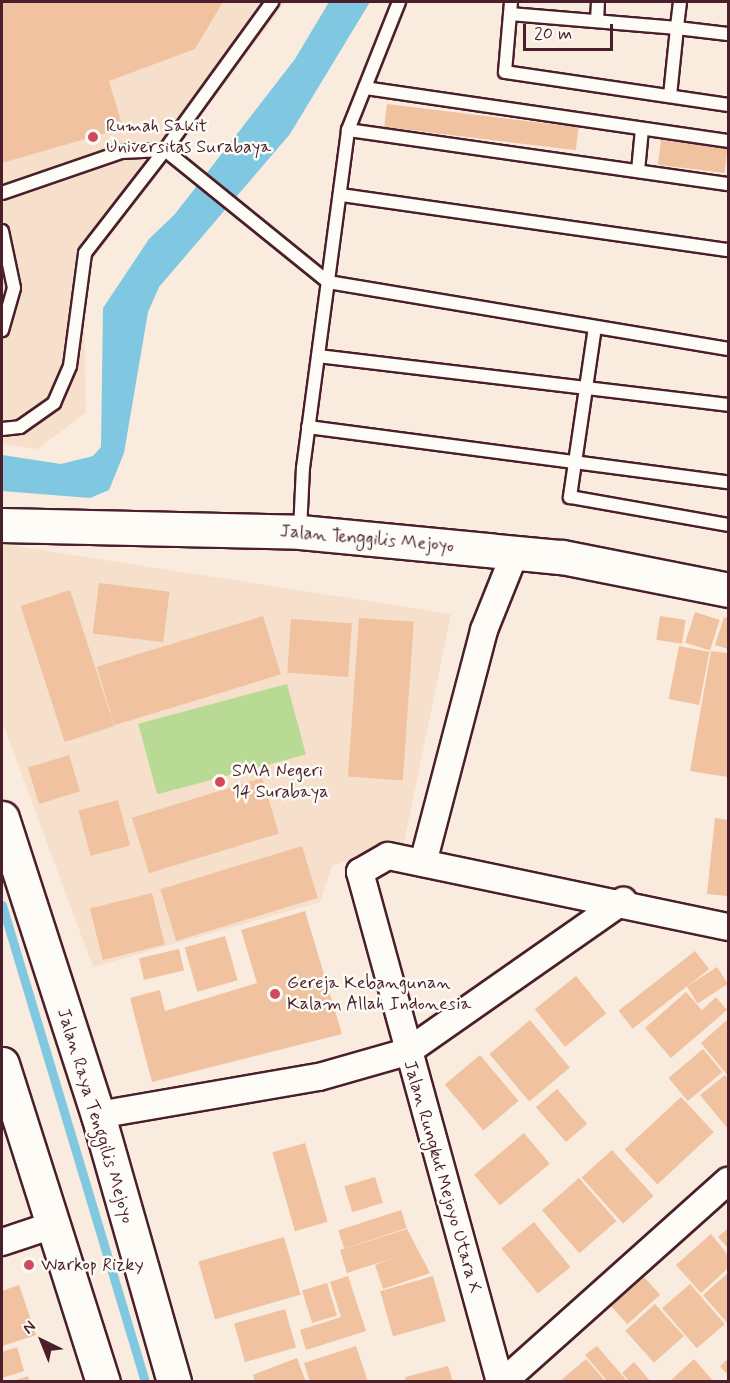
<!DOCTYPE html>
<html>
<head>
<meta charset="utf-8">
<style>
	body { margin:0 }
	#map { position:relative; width:730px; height:1383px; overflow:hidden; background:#f9ebdd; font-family:Mynerve,sans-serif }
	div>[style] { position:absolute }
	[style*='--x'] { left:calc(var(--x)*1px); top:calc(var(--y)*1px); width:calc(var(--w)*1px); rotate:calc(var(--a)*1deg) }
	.built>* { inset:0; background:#f6dfcb }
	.green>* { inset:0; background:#b9da94; transform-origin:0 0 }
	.water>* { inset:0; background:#80c7e1 }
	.stream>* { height:9px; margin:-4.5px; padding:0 4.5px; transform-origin:4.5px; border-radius:4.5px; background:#80c7e1 }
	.building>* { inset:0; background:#f0c2a0; transform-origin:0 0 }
	.roads { filter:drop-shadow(2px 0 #4a1f2b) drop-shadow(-2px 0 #4a1f2b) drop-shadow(0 2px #4a1f2b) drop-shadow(0 -2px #4a1f2b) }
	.lane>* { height:12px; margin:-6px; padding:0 6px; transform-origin:6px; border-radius:6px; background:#fdfcf7 }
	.street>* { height:26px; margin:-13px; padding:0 13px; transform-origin:13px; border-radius:13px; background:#fdfcf7 }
	.secondary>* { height:33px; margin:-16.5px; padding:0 16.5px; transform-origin:16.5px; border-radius:16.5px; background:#fdfcf7 }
	.dots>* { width:16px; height:16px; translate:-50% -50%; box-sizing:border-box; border:3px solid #fdfcf7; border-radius:50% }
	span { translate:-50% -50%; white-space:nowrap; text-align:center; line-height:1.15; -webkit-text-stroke:5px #fdfcf7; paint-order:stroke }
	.poi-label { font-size:18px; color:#4a1f2b }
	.left { translate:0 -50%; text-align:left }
	.street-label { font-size:18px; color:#4a1f2b }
	.frame { position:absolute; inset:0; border:3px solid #4a1f2b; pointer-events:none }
	.north { position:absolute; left:12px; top:1311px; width:60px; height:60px; -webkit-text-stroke:4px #fdfcf7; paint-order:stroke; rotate:317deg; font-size:16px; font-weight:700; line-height:24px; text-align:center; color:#4a1f2b }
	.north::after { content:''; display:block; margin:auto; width:21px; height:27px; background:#4a1f2b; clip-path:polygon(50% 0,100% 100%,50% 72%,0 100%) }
	.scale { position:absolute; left:523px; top:24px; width:90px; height:27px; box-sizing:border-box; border:3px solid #4a1f2b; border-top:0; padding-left:8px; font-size:18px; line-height:21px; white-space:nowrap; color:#4a1f2b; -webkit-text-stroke:4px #fdfcf7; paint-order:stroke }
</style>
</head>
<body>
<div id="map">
	<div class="built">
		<i style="clip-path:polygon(2px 2px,286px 2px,83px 272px,86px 413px,37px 449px,2px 444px)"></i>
		<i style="clip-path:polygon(2px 544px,451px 614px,404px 843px,332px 866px,320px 902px,93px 967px,2px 721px)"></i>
	</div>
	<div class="green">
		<i style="left:287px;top:684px;width:73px;height:154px;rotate:75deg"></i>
	</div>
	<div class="water">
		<i style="clip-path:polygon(329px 2px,370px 2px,290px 134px,159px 287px,148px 312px,124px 453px,109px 490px,90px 498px,2px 491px,2px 455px,61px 464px,93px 456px,101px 447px,103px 308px,149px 239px,175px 214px,295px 59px)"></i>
	</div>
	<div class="stream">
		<i style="--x:2;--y:905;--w:498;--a:73.3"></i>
	</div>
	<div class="building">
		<i style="clip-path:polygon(2px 2px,223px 2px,195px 49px,109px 81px,123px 128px,2px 163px)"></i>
		<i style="left:387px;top:104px;width:193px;height:23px;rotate:7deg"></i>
		<i style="left:661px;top:140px;width:67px;height:25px;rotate:7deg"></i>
		<i style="left:99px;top:583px;width:71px;height:51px;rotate:7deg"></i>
		<i style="left:70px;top:590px;width:143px;height:52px;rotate:72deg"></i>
		<i style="left:695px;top:612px;width:26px;height:32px;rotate:18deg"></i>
		<i style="left:263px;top:616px;width:61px;height:174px;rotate:73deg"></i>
		<i style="left:660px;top:616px;width:26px;height:24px;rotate:9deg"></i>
		<i style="clip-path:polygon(724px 617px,728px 618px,728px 649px,715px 645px)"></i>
		<i style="left:359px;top:618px;width:55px;height:159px;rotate:4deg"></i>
		<i style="left:291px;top:619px;width:61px;height:54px;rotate:4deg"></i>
		<i style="left:679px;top:646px;width:31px;height:54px;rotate:11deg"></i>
		<i style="clip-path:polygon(711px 651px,728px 653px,728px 777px,690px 771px)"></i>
		<i style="left:69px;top:755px;width:38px;height:43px;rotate:73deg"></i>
		<i style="left:262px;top:778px;width:58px;height:136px;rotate:73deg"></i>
		<i style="left:118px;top:800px;width:47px;height:41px;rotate:75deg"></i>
		<i style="clip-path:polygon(715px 818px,728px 820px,728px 896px,707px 894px)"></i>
		<i style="left:302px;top:846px;width:54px;height:148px;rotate:73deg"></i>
		<i style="left:152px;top:893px;width:53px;height:64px;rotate:76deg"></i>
		<i style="clip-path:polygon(305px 911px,342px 1034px,152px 1082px,130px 998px,160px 990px,165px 1011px,257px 983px,241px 930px)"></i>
		<i style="left:225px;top:936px;width:46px;height:42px;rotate:74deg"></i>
		<i style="left:179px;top:949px;width:22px;height:41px;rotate:77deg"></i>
		<i style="left:695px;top:951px;width:23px;height:97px;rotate:52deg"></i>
		<i style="left:717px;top:967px;width:20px;height:36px;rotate:57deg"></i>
		<i style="left:576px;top:976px;width:48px;height:53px;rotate:51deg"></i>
		<i style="clip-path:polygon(686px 992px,702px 1010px,716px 997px,727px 1010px,671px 1058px,645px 1028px)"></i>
		<i style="clip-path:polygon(728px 1019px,728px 1076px,701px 1043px)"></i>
		<i style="left:530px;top:1020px;width:62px;height:53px;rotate:50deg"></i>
		<i style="left:703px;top:1049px;width:30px;height:45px;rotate:50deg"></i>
		<i style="left:480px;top:1055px;width:60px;height:46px;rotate:50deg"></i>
		<i style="clip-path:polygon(725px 1075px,728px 1079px,728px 1129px,700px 1095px)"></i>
		<i style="left:557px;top:1089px;width:46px;height:28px;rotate:49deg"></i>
		<i style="left:681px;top:1097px;width:48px;height:77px;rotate:47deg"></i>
		<i style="left:524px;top:1133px;width:40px;height:65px;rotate:50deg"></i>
		<i style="left:305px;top:1143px;width:82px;height:34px;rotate:74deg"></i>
		<i style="left:612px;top:1150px;width:62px;height:41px;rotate:48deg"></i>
		<i style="left:375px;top:1177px;width:27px;height:32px;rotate:73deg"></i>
		<i style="left:579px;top:1178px;width:57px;height:49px;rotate:49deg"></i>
		<i style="left:401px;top:1210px;width:19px;height:66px;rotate:72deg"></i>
		<i style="left:534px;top:1222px;width:58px;height:42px;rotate:51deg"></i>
		<i style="clip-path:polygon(728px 1228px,728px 1248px,718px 1237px)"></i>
		<i style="clip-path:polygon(407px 1229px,430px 1273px,383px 1289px,375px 1265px,393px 1258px,347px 1273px,340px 1250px)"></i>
		<i style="clip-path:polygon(711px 1234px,728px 1255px,728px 1268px,701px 1293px,676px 1265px)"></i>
		<i style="left:284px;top:1237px;width:60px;height:89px;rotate:74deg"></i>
		<i style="clip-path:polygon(728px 1273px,728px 1324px,703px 1295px)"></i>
		<i style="clip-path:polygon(348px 1276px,366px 1331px,306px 1350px,300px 1330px,341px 1317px,330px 1282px)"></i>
		<i style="left:433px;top:1276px;width:47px;height:55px;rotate:74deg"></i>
		<i style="left:644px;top:1277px;width:24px;height:44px;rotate:48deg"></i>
		<i style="left:327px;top:1283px;width:34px;height:26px;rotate:73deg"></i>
		<i style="left:690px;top:1284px;width:53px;height:37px;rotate:49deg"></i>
		<i style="clip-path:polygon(19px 1285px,36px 1335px,2px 1346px,2px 1291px)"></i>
		<i style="left:655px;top:1304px;width:43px;height:40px;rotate:48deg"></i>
		<i style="left:285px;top:1309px;width:40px;height:53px;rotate:74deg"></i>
		<i style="clip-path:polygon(356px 1346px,368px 1382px,310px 1382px,304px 1363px)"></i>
		<i style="clip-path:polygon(597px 1346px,628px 1382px,608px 1382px,585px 1355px)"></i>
		<i style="clip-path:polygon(17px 1347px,24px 1371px,2px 1378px,2px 1352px)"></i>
		<i style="clip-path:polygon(297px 1358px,306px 1382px,255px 1382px,253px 1375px)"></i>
		<i style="clip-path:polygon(586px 1359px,606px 1382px,559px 1382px)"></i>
		<i style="clip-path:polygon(694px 1359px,714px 1382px,669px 1382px)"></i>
		<i style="clip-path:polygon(728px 1359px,728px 1375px,720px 1366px)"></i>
		<i style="clip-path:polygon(634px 1362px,651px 1382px,630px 1382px,622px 1373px)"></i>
		<i style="clip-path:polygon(448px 1366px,453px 1382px,406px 1382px,405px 1377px)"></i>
		<i style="clip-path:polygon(28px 1376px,30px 1382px,13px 1382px,13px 1381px)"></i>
	</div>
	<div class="roads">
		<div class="lane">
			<i style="--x:511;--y:2;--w:70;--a:94.9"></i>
			<i style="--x:505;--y:72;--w:225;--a:8.4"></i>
			<i style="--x:680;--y:2;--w:26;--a:97"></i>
			<i style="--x:677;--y:28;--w:51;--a:6.7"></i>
			<i style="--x:510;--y:14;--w:168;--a:4.8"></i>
			<i style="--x:677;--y:28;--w:68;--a:95.9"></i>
			<i style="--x:597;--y:21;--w:19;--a:-87"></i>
			<i style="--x:365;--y:88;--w:367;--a:8.3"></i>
			<i style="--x:348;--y:130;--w:138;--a:-68.3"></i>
			<i style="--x:638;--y:171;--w:42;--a:-84.6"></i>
			<i style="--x:2;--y:193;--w:126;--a:-19"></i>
			<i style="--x:121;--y:152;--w:44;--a:-2.6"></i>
			<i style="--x:165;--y:150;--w:183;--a:-54.1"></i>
			<i style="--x:341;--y:195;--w:391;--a:8.1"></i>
			<i style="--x:2;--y:231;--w:58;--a:78.1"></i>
			<i style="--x:14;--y:288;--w:44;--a:105.9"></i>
			<i style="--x:595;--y:327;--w:172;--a:98.4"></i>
			<i style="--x:570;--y:497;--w:160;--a:10"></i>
			<i style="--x:318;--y:356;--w:413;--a:6.8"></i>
			<i style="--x:308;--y:427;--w:424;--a:7.5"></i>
			<i style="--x:2;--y:429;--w:18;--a:-6"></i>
			<i style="--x:20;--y:427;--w:42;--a:-35.2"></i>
			<i style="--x:54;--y:403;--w:40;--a:-66.6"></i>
			<i style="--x:70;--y:366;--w:114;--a:-82.4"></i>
			<i style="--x:85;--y:253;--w:130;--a:-52.2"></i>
			<i style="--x:165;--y:150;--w:210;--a:39"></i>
			<i style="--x:328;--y:282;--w:406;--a:9.5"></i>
			<i style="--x:300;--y:531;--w:63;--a:-87.3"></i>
			<i style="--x:303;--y:468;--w:341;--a:-82.4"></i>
			<i style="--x:348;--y:130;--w:384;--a:8.1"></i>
		</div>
		<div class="street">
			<i style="--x:423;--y:863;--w:241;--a:-75.3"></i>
			<i style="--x:484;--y:630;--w:83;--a:-68.1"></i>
			<i style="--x:98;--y:1115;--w:224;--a:-9.8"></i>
			<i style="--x:319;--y:1077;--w:91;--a:-15.9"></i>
			<i style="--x:407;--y:1052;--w:264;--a:-35"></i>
			<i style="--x:2;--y:1242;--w:57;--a:-18.4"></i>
			<i style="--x:500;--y:1382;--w:529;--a:-105.35"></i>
			<i style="--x:360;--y:872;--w:32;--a:-30"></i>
			<i style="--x:388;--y:856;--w:347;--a:11.8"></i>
			<i style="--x:503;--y:1382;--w:302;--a:-41.8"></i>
		</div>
		<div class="secondary">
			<i style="--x:2;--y:525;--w:298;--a:1.3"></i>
			<i style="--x:300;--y:532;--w:263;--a:5.5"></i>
			<i style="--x:562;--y:557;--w:169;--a:11.2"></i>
			<i style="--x:2;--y:818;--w:312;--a:72.1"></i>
			<i style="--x:98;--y:1115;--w:278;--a:74.1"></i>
			<i style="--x:2;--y:1064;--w:334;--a:72.4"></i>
		</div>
	</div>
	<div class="dots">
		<i style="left:93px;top:137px;background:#d1495b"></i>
		<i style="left:220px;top:782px;background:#d1495b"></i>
		<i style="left:275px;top:994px;background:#d1495b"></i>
		<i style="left:29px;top:1265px;background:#d1495b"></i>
	</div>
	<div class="poi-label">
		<span class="left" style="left:106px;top:137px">Rumah Sakit<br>Universitas Surabaya</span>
		<span class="left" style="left:232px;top:782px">SMA Negeri<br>14 Surabaya</span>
		<span class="left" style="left:287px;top:994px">Gereja Kebangunan<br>Kalam Allah Indonesia</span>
		<span class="left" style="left:41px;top:1265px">Warkop Rizky</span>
	</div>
	<div class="street-label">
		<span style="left:367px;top:539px;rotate:5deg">Jalan Tenggilis Mejoyo</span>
		<span style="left:95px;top:1116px;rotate:73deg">Jalan Raya Tenggilis Mejoyo</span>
		<span style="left:442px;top:1177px;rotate:74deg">Jalan Rungkut Mejoyo Utara X</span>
	</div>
	<div class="frame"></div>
	<div class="north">N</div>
	<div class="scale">20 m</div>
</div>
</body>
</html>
